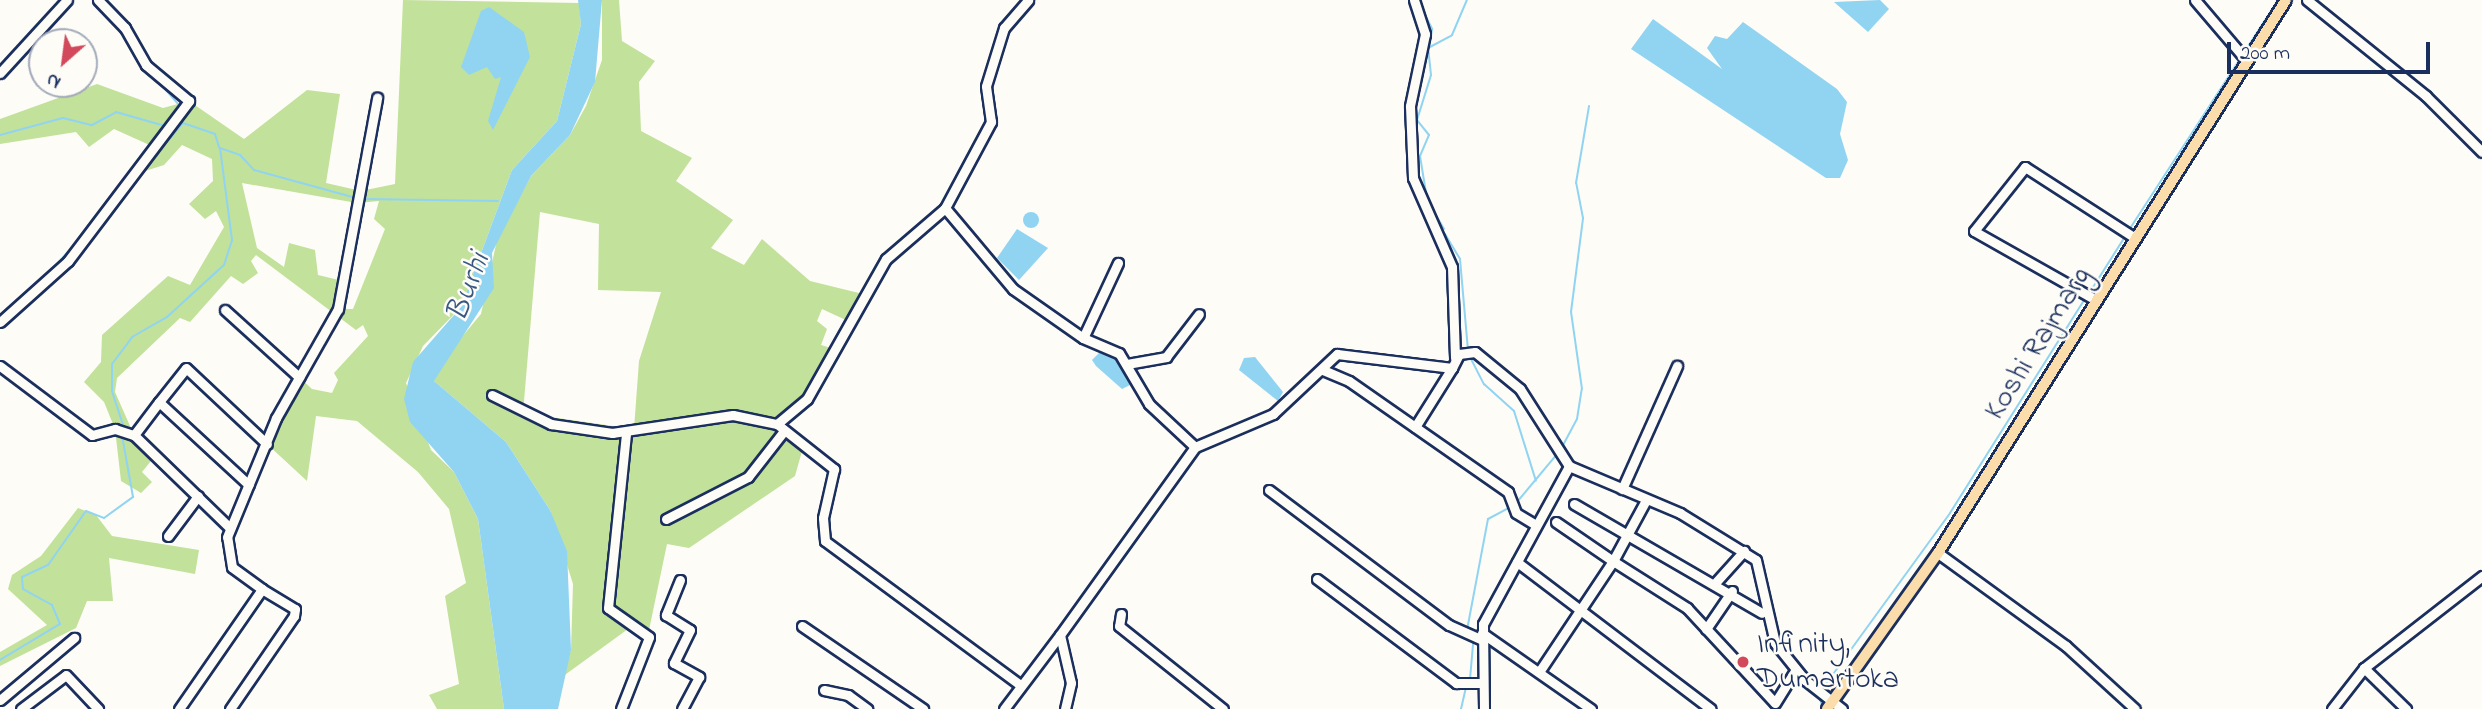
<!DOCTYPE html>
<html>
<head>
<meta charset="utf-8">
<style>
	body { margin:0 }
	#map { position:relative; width:2482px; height:709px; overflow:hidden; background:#fdfcf7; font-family:"Indie Flower",sans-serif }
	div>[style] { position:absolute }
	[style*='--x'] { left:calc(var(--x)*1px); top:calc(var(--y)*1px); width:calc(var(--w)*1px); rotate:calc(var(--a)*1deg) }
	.green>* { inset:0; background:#c2e19a }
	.water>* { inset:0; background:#90d4f2 }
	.round { border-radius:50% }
	.stream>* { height:2px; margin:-1px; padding:0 1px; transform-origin:1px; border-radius:1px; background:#90d4f2 }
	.roads { filter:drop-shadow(2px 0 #1b2f5e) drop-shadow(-2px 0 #1b2f5e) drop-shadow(0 2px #1b2f5e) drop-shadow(0 -2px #1b2f5e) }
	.minor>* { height:9px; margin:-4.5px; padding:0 4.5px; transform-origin:4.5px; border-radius:4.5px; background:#fdfcf7 }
	.major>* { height:10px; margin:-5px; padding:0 5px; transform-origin:5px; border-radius:5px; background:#fbddab }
	.dots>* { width:19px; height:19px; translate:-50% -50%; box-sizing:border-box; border:4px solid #fdfcf7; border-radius:50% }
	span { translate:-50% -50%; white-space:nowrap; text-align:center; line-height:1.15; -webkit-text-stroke:5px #fdfcf7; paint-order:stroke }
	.street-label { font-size:30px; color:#1b2f5e }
	.poi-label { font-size:30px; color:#1b2f5e }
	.left { translate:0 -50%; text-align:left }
	.water-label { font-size:32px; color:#385883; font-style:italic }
	.north { position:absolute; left:28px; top:28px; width:70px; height:70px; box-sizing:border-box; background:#fdfcf7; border:2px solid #a3aaba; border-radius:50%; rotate:208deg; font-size:19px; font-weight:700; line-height:28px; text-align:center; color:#1b2f5e }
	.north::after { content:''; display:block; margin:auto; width:24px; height:32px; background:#d1495b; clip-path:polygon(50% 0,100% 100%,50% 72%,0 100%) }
	.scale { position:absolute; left:2227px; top:42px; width:203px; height:32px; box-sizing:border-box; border:4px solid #1b2f5e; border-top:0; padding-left:9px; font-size:21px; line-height:24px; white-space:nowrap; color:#1b2f5e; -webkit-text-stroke:5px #fdfcf7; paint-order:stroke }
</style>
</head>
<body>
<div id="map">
	<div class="green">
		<i style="clip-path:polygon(evenodd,403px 0,579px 3px,581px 24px,557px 121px,512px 170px,461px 307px,423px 346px,406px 383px,431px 450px,454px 472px,478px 519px,504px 709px,437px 709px,429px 695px,459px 684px,445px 596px,466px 583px,449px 509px,418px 472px,357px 421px,316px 416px,307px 481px,267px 444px,299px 377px,312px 389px,332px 393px,338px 380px,334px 373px,368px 336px,363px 325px,356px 330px,256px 255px,251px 261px,258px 273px,243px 284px,231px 276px,190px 322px,180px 318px,117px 378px,115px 392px,134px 435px,155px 456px,142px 472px,152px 482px,141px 493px,121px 481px,115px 429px,104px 402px,84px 382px,101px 362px,102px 335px,168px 276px,190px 285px,224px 227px,216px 211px,205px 219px,189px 204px,213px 181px,212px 159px,182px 145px,164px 165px,126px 177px,154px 147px,114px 129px,89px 147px,76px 132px,0 144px,0 119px,97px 84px,163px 108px,189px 101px,244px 139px,307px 90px,340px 94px,326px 183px,361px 191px,395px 184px,403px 0,242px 183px,357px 203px,379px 201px,374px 219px,385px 229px,353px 309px,338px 309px,343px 281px,318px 275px,315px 250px,289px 243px,284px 267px,257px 248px,242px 183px)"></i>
		<i style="clip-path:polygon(evenodd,602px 0,619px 0,622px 41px,655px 61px,639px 82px,641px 131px,692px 158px,676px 181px,733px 220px,711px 248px,744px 265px,762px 239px,810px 281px,863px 294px,848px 321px,822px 309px,817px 321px,827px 329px,821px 345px,834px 349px,812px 392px,777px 419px,804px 444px,795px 476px,689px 548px,667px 544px,649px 630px,639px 621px,562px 677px,571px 650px,573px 584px,550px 510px,506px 442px,434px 381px,436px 368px,481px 314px,497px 240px,531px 176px,570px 135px,586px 106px,602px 60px,602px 0,540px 212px,599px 224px,598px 290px,661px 292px,639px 361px,634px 429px,523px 413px,540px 212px)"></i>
		<i style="clip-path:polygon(78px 508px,96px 515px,112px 536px,199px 550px,195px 574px,109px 558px,113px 601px,87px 601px,76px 628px,0 666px,0 652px,47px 625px,8px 589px,12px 575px,41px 556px)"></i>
	</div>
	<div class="water">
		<i style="clip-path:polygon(578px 0,602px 0,595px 82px,570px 135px,531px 176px,492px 253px,494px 288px,434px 381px,506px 442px,550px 510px,567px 551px,571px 650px,558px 709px,504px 709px,478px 519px,454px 472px,410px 422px,404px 399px,413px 362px,461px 307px,512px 170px,557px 121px,581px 24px)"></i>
		<i style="clip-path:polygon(1880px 0,1889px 9px,1868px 32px,1834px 2px)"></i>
		<i style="clip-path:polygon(489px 7px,524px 32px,530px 57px,493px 130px,488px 121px,501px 77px,495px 79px,487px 67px,469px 75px,461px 67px,481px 11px)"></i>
		<i style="clip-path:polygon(1653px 19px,1722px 69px,1707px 48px,1715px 36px,1727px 39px,1743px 22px,1837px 89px,1847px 102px,1840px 134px,1848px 160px,1840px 178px,1826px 178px,1631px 49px)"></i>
		<i class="round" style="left:1023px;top:212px;width:16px;height:16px"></i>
		<i style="clip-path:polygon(1017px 229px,1048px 248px,1019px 280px,997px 258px)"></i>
		<i style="clip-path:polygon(1104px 348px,1115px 352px,1133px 378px,1130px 385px,1122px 389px,1096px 366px,1092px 360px)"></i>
		<i style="clip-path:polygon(1255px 357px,1283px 392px,1278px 401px,1239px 370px,1244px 358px)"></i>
	</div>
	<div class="stream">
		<i style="--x:1421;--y:7;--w:25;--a:63"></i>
		<i style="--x:1432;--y:29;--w:19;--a:99"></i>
		<i style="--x:2245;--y:51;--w:61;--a:-57.1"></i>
		<i style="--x:136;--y:56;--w:67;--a:48.7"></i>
		<i style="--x:0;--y:135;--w:65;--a:-15.1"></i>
		<i style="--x:63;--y:118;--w:30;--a:14"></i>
		<i style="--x:92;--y:125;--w:27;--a:-28"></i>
		<i style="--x:116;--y:112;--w:51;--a:15.9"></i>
		<i style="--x:139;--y:174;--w:67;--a:-49.2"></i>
		<i style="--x:183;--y:123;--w:34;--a:19"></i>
		<i style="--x:215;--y:134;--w:14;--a:73"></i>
		<i style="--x:364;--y:199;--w:134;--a:0.9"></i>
		<i style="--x:1427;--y:199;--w:44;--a:-99.2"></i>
		<i style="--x:1420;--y:156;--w:23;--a:-67"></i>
		<i style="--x:1429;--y:135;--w:19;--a:-129"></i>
		<i style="--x:1417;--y:120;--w:47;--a:-72.7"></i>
		<i style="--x:1431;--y:75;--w:27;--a:-96"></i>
		<i style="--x:1428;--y:48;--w:27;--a:-28"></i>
		<i style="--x:1452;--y:35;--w:38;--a:-67"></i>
		<i style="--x:1429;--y:204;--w:29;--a:59"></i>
		<i style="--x:103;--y:208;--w:66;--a:-53"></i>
		<i style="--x:2129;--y:230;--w:204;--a:-57"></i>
		<i style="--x:1445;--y:234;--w:29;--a:59"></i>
		<i style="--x:1460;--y:259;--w:91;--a:85"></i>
		<i style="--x:88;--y:241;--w:31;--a:-53"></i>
		<i style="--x:50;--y:272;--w:47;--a:-48.5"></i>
		<i style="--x:2090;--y:292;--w:67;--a:-57.7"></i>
		<i style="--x:1469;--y:355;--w:33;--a:63"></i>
		<i style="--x:1484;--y:384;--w:40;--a:42"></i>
		<i style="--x:1514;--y:411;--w:73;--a:72.6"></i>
		<i style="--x:123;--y:425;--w:36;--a:-108"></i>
		<i style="--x:112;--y:391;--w:27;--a:-90"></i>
		<i style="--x:112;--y:364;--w:34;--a:-53"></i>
		<i style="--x:132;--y:337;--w:40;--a:-29.7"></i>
		<i style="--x:167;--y:317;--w:77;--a:-42.4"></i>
		<i style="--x:224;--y:265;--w:26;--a:-72"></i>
		<i style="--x:232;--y:240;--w:93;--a:-97.4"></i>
		<i style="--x:220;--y:148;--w:21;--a:19"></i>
		<i style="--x:240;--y:155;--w:21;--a:47"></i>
		<i style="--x:254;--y:170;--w:103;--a:15.3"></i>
		<i style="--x:1561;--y:449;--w:34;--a:-62"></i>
		<i style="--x:1577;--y:419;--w:30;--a:-81"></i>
		<i style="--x:1582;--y:389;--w:78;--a:-98.1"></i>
		<i style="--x:1571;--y:312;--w:95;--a:-82.7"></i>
		<i style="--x:1583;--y:218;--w:36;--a:-101"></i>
		<i style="--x:1576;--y:183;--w:78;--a:-80.4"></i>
		<i style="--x:1517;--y:502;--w:64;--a:-50.1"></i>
		<i style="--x:1467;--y:630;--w:113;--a:-79.3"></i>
		<i style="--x:1488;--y:519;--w:24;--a:-28"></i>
		<i style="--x:0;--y:660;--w:70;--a:-31"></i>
		<i style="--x:60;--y:624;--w:21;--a:-113"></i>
		<i style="--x:52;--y:605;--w:33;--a:-151"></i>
		<i style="--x:23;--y:589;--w:12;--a:-95"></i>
		<i style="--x:22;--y:577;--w:29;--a:-25"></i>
		<i style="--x:48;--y:565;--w:66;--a:-54.9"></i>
		<i style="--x:86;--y:511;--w:19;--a:21"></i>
		<i style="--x:104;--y:518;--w:36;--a:-36"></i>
		<i style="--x:133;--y:497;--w:63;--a:-100.1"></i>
		<i style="--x:1470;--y:679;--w:38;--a:-85"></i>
		<i style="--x:1823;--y:688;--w:216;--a:-54"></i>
		<i style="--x:1950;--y:513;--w:255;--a:-57.8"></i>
		<i style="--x:1818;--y:694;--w:15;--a:70"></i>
		<i style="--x:1461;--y:709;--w:23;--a:-77"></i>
	</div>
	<div class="roads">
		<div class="minor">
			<i style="--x:1414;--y:0;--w:36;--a:72"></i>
			<i style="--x:1425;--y:34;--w:74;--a:101.8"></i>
			<i style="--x:1410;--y:106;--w:72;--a:87.6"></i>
			<i style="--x:1413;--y:178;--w:97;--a:66.3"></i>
			<i style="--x:1452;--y:267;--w:91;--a:88.1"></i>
			<i style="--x:2195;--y:0;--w:80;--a:49.6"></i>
			<i style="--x:2307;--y:0;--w:153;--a:38.9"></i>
			<i style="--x:2426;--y:96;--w:79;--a:45"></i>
			<i style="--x:0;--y:73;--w:99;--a:-47.5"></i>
			<i style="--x:945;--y:208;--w:98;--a:-61.9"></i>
			<i style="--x:991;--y:122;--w:36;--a:-98"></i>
			<i style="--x:986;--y:86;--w:61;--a:-72.8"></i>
			<i style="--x:1004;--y:28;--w:37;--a:-49"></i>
			<i style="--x:2096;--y:300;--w:140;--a:-150.5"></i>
			<i style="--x:1974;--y:231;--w:82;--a:-51.4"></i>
			<i style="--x:2025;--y:167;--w:131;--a:32.8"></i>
			<i style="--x:225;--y:310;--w:100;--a:42.2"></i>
			<i style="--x:0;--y:322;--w:91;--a:-41.9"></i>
			<i style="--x:68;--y:261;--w:201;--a:-52.9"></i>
			<i style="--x:189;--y:101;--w:56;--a:-140.1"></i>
			<i style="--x:146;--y:65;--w:43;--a:-119.6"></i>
			<i style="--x:125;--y:28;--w:39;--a:-134"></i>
			<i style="--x:1083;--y:338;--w:83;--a:-65"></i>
			<i style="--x:1127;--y:364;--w:40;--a:-10"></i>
			<i style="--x:1166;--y:357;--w:54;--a:-52.5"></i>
			<i style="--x:0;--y:366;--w:115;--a:36.9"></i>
			<i style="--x:92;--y:435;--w:24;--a:-15"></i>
			<i style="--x:115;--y:429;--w:20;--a:18"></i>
			<i style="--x:134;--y:435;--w:134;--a:44.1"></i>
			<i style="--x:1323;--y:370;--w:28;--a:23"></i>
			<i style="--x:1349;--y:381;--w:194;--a:34.9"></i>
			<i style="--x:1508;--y:492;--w:22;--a:69"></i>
			<i style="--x:1516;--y:513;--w:23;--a:31"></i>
			<i style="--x:492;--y:395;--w:66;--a:26.2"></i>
			<i style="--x:551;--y:424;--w:62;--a:8.4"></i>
			<i style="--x:612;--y:433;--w:122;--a:-8.5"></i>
			<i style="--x:733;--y:415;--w:45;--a:11.6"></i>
			<i style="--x:777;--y:424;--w:39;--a:-40"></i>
			<i style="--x:807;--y:399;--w:161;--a:-60.6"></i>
			<i style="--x:886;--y:259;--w:78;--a:-40.8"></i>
			<i style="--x:945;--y:208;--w:106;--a:50"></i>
			<i style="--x:1013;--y:289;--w:85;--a:35"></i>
			<i style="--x:1083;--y:338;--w:39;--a:23"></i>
			<i style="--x:1119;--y:353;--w:59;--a:59.5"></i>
			<i style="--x:1149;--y:404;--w:63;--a:43.1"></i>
			<i style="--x:1195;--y:447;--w:231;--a:125.7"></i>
			<i style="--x:1060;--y:635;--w:49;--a:77.1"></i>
			<i style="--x:1071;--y:683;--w:27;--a:103"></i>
			<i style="--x:159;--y:402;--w:43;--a:-51.5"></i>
			<i style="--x:186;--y:368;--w:111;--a:43.2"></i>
			<i style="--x:777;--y:424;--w:73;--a:38.3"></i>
			<i style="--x:834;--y:469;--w:50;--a:102.7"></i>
			<i style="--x:823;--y:518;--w:23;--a:85"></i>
			<i style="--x:825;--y:541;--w:242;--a:36.4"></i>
			<i style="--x:1415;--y:427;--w:70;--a:-57.9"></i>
			<i style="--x:134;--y:435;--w:41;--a:-52.9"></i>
			<i style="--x:159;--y:402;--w:122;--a:42.7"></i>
			<i style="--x:1195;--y:447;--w:85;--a:-22.9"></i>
			<i style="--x:1273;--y:414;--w:88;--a:-43.2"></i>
			<i style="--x:1337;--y:354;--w:116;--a:6.9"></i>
			<i style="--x:1452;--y:368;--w:16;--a:-63"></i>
			<i style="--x:1459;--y:354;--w:16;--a:-7"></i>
			<i style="--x:1475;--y:352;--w:58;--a:39.4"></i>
			<i style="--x:1520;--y:389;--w:91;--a:57.5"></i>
			<i style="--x:1569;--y:466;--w:121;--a:22.9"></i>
			<i style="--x:1680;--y:513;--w:89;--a:31.7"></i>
			<i style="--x:1756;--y:560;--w:85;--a:77.1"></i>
			<i style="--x:1775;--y:643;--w:48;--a:51"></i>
			<i style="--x:1805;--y:680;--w:47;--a:38.1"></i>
			<i style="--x:1622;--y:489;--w:135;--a:-65.9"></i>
			<i style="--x:1269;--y:490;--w:225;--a:36.9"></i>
			<i style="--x:1449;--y:625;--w:34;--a:24"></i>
			<i style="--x:1574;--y:504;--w:217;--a:30.1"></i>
			<i style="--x:666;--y:519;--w:92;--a:-27.1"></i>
			<i style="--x:748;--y:477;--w:58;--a:-52"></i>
			<i style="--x:1556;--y:522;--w:69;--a:34.4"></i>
			<i style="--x:1613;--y:561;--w:69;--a:-61.6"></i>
			<i style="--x:168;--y:536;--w:50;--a:-53.1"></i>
			<i style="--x:1938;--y:553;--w:158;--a:36"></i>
			<i style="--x:2066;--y:646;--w:93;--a:42.4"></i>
			<i style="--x:1517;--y:562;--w:243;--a:37.2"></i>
			<i style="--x:1317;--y:579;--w:174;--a:36.8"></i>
			<i style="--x:1456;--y:683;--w:26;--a:0"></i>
			<i style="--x:680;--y:580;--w:38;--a:112"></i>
			<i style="--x:666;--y:615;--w:28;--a:32"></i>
			<i style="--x:690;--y:630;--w:37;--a:116"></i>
			<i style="--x:674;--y:663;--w:29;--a:29"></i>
			<i style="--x:699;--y:677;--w:36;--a:118"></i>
			<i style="--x:1716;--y:582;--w:42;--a:-47.9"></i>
			<i style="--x:1121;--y:614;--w:12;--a:99"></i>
			<i style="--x:1119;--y:626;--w:133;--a:38.6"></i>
			<i style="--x:802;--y:626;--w:147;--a:34.4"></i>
			<i style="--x:1706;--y:629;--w:46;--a:-55.6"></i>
			<i style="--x:1482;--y:633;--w:133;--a:34.9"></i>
			<i style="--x:2364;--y:668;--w:59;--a:44.3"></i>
			<i style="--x:1539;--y:672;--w:133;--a:-56.3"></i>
			<i style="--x:1613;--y:561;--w:88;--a:32.4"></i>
			<i style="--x:1687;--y:608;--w:129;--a:47.2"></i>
			<i style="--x:1775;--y:703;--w:39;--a:-58"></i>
			<i style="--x:824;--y:690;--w:25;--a:12"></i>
			<i style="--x:848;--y:695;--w:24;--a:36"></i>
			<i style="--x:0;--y:700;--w:97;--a:-40"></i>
			<i style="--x:21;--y:709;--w:56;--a:-37.1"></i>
			<i style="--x:66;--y:675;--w:47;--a:46.7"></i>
			<i style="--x:179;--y:709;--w:146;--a:-55.3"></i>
			<i style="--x:262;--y:589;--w:37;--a:-144"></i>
			<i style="--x:232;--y:567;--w:30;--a:-99"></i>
			<i style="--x:227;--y:537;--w:129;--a:-67.6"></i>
			<i style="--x:276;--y:418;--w:125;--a:-60.4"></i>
			<i style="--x:338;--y:309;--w:215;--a:-79.5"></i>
			<i style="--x:230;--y:709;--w:113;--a:-55.5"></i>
			<i style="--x:294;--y:616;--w:7;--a:-82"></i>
			<i style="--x:295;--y:609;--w:39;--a:-149"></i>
			<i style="--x:621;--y:709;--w:77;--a:-68.7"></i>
			<i style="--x:649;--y:637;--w:50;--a:-144.7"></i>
			<i style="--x:608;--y:608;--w:175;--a:-84.1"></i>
			<i style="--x:1004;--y:709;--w:93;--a:-52.9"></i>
			<i style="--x:1484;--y:709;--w:85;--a:-90.7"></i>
			<i style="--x:1483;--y:624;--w:180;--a:-61.4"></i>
			<i style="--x:2332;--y:709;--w:52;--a:-52"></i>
			<i style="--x:2364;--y:668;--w:150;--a:-37.9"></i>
		</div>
		<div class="major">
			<i style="--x:1827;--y:709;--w:191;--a:-54.6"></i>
			<i style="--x:1938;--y:553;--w:653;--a:-57.82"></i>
		</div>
	</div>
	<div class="dots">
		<i style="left:1743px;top:662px;background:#d1495b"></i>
	</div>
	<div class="street-label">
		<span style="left:2039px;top:344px;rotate:-58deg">Koshi Rajmarg</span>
	</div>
	<div class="poi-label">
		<span class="left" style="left:1757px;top:662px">Infinity,<br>Dumartoka</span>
	</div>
	<div class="water-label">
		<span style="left:470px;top:288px;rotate:-69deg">Burhi</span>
	</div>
	<div class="north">N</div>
	<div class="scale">200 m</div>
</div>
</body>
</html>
